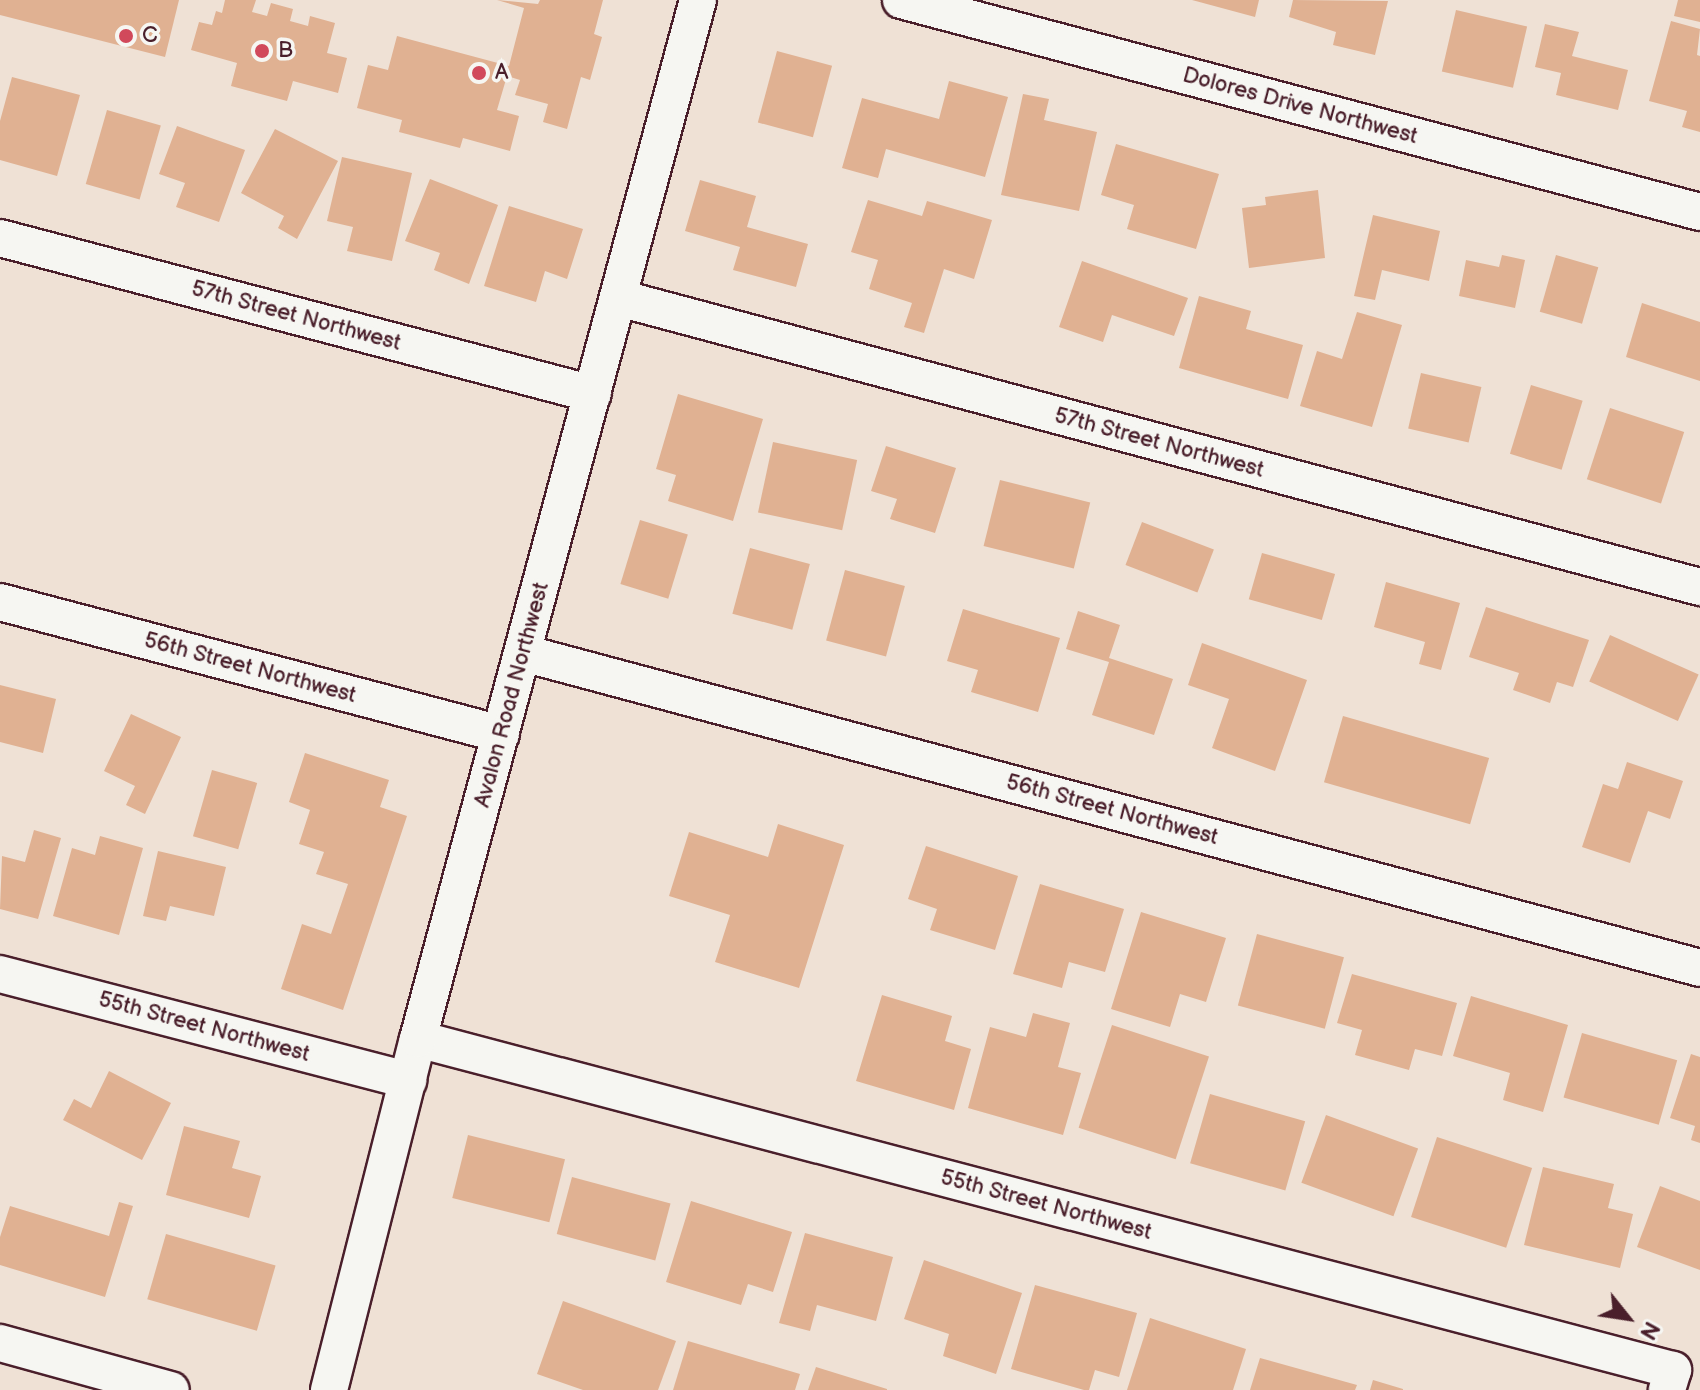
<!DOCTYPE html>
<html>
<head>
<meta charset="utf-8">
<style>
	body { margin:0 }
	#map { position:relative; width:1700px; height:1390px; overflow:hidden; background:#efe1d5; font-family:"Balsamiq Sans",sans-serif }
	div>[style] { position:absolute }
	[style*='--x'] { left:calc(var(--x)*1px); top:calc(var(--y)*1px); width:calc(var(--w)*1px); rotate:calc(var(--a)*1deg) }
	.building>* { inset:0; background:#e0b192; transform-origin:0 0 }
	.roads { filter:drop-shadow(2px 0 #4a1f2b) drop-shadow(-2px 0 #4a1f2b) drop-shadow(0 2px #4a1f2b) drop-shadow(0 -2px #4a1f2b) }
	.minor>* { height:36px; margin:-18px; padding:0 18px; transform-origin:18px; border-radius:18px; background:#f6f6f2 }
	.dots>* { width:22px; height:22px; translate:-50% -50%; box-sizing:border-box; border:4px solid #f6f6f2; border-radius:50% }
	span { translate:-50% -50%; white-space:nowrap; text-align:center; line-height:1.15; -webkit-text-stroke:7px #f6f6f2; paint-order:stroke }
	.poi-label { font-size:22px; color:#4a1f2b }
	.left { translate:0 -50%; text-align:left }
	.street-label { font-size:22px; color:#4a1f2b }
	.north { position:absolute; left:1588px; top:1278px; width:80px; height:80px; -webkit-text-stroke:6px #f6f6f2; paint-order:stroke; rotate:120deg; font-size:22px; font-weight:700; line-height:32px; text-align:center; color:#4a1f2b }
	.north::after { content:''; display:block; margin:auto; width:28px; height:36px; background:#4a1f2b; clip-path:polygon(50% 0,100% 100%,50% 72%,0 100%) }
</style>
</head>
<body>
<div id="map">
	<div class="building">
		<i style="clip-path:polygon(0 0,179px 0,165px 57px,0 15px)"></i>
		<i style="clip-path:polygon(225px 0,256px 0,252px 12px,267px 16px,271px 3px,293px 9px,290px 21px,308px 26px,310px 16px,335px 23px,327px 53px,347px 58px,338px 93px,293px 81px,287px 101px,231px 86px,237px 63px,191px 50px,199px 22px,212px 25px,216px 11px,222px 13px)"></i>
		<i style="clip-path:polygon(497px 0,538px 4px,540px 0,603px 0,594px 34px,602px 37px,590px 80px,581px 77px,567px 129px,543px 122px,548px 104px,515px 95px,520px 80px,507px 76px,497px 110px,519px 116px,510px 151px,463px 138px,460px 148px,399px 132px,402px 120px,357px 108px,368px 65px,388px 70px,397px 36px,509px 66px,524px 8px)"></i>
		<i style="clip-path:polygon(1192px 0,1259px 0,1255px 17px)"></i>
		<i style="clip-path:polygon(1293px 0,1388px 1px,1375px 55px,1333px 45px,1336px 32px,1289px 17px)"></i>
		<i style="clip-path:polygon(1678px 0,1700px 0,1700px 22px,1674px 16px)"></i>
		<i style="left:1456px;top:10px;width:73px;height:63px;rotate:13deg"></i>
		<i style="clip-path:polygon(1671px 21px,1700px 29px,1697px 55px,1700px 56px,1700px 132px,1682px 127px,1687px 111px,1649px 101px)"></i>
		<i style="clip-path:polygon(1545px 24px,1579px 32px,1572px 56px,1628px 70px,1618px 110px,1556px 95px,1561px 73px,1535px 67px)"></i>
		<i style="left:777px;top:51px;width:57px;height:74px;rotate:15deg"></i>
		<i style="clip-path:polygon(12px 77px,80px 95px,57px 176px,0 160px,0 121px)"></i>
		<i style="clip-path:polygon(949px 81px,1008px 97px,985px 177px,886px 149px,878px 178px,842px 168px,862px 98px,939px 119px)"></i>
		<i style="clip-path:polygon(1023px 94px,1049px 99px,1044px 120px,1097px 132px,1079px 211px,1001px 195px)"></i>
		<i style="left:107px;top:110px;width:56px;height:77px;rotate:16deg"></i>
		<i style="clip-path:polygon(177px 126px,245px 150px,219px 222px,176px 207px,185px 183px,159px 174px)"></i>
		<i style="clip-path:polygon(275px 129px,338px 161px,297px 239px,278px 228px,284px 216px,241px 193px)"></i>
		<i style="clip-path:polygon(1116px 144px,1219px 174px,1196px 249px,1127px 229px,1134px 205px,1101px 195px)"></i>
		<i style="clip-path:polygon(342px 157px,412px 173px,392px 261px,347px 251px,353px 227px,327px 221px)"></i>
		<i style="clip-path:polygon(430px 179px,498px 205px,469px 284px,434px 270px,440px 253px,405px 241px)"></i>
		<i style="clip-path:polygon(700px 180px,756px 196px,747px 227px,808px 244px,796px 287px,733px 270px,740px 247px,685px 231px)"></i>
		<i style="clip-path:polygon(1318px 190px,1325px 258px,1249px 268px,1242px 208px,1266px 205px,1265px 197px)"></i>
		<i style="clip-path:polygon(868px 200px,922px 216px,927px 201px,992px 220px,974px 279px,944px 269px,924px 333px,904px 327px,912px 303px,869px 289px,878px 260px,851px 252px)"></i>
		<i style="clip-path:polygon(509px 206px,583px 229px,567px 279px,545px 271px,536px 302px,484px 286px)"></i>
		<i style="clip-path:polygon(1373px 215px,1440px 231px,1429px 281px,1382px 270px,1375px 300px,1354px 296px)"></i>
		<i style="clip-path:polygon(1502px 255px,1525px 260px,1515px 308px,1459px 296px,1466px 260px,1499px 267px)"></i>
		<i style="left:1556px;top:255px;width:44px;height:59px;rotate:16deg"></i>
		<i style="clip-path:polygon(1082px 261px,1188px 298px,1174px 336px,1112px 315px,1103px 342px,1059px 327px)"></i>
		<i style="clip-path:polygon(1199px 296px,1251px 311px,1246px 329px,1303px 345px,1288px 399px,1179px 368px)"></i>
		<i style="clip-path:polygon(1642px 303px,1700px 322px,1700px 381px,1626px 357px)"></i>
		<i style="clip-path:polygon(1357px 312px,1402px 325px,1372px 427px,1300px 406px,1317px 351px,1342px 359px)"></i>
		<i style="left:1421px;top:373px;width:62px;height:57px;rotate:13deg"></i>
		<i style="left:1531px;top:385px;width:54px;height:72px;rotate:17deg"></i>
		<i style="clip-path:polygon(678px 394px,763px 419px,733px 521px,668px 501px,676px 475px,656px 469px)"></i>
		<i style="left:1610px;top:408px;width:78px;height:75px;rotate:18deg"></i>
		<i style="left:773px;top:442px;width:86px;height:72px;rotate:12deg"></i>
		<i style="clip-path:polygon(886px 446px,956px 468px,935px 533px,890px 519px,897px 499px,871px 491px)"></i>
		<i style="left:1000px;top:480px;width:93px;height:68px;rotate:14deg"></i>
		<i style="left:640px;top:520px;width:50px;height:67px;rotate:17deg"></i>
		<i style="left:1142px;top:522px;width:77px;height:46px;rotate:21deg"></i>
		<i style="left:750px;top:548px;width:62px;height:68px;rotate:15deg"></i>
		<i style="left:1262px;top:553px;width:76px;height:48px;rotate:16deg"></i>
		<i style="left:845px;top:570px;width:62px;height:73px;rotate:15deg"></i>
		<i style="clip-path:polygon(1386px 582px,1460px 603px,1441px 670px,1419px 664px,1425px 642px,1374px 627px)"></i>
		<i style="clip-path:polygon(1486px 607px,1589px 640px,1573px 687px,1557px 682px,1550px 703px,1513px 690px,1519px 673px,1469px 657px)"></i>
		<i style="clip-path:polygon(963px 609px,1060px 638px,1038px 712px,971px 692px,978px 670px,947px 661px)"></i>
		<i style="clip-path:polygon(1078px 611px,1120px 625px,1109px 658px,1173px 679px,1154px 735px,1092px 715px,1109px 662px,1066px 649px)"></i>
		<i style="left:1610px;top:635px;width:97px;height:51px;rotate:24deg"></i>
		<i style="clip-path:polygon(1202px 643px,1307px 680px,1275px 771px,1212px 748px,1229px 699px,1188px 685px)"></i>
		<i style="clip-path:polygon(0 685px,56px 699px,43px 753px,0 742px)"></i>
		<i style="clip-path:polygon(131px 714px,181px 737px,145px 814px,126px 805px,135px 786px,104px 771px)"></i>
		<i style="left:1343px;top:716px;width:152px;height:69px;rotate:16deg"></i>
		<i style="clip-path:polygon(305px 753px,389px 780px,380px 807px,407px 816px,343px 1010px,281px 989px,302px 924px,331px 934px,348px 884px,316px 874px,324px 852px,299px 844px,310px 810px,289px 802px)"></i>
		<i style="clip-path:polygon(1627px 762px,1683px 781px,1670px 819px,1648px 811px,1630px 863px,1582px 847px,1603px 784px,1618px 789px)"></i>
		<i style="left:212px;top:770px;width:47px;height:69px;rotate:16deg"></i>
		<i style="clip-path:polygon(778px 824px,844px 845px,799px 988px,715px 962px,730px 915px,669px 896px,689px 832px,768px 857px)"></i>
		<i style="clip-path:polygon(34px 830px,61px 838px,38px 919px,0 909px,2px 856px,25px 862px)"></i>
		<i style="clip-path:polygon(100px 836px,143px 848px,119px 935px,53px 916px,72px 848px,95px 855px)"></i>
		<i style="clip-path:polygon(926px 846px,1018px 876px,995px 950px,930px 930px,937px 909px,908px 899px)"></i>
		<i style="clip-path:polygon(158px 851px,226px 867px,214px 916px,170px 906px,166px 921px,143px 916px)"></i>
		<i style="clip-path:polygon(1040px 884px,1124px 909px,1105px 972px,1069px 962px,1062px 988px,1013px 974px)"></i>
		<i style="clip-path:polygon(1141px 912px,1226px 938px,1206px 1002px,1180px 994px,1170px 1027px,1111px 1009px)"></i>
		<i style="left:1257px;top:934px;width:90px;height:74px;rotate:15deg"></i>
		<i style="clip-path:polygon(1352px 974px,1457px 1003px,1442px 1056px,1415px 1049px,1409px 1070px,1355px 1055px,1362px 1030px,1337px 1023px)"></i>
		<i style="clip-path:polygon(882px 995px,952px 1016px,945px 1041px,971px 1049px,954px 1110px,856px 1081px)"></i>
		<i style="clip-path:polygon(1471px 996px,1568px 1025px,1543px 1112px,1503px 1100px,1510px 1073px,1453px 1056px)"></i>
		<i style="clip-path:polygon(1033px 1013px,1070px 1023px,1058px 1067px,1081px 1073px,1063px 1135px,968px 1108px,990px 1027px,1026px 1037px)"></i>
		<i style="left:1112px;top:1025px;width:102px;height:108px;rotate:18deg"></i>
		<i style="left:1582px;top:1033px;width:99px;height:67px;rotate:16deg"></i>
		<i style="clip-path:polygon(1691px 1054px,1700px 1057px,1700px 1143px,1691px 1140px,1695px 1126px,1670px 1118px)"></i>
		<i style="clip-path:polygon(109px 1071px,171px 1103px,142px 1160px,63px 1120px,74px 1099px,91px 1108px)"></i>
		<i style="left:1210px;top:1094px;width:99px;height:72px;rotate:16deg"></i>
		<i style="left:1326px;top:1115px;width:98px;height:72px;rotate:20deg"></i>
		<i style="clip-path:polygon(184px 1126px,240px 1141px,232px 1168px,261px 1176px,249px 1218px,166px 1195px)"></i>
		<i style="left:468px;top:1135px;width:100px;height:65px;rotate:14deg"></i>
		<i style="left:1437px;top:1137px;width:100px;height:84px;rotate:18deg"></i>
		<i style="clip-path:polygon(1543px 1167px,1614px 1184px,1608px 1208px,1633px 1214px,1620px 1268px,1524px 1245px)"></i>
		<i style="left:572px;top:1177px;width:102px;height:59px;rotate:15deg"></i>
		<i style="clip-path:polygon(1660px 1186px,1700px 1201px,1700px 1270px,1637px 1247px)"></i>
		<i style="clip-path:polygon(691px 1201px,792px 1232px,773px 1292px,748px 1284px,741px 1305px,666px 1282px)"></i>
		<i style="clip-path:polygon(119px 1202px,133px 1206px,105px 1297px,0 1265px,0 1237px,10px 1206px,109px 1236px)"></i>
		<i style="clip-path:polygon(805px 1233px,893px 1257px,876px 1321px,817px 1305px,810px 1331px,779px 1323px)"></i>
		<i style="left:166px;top:1234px;width:114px;height:68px;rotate:16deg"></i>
		<i style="clip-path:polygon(924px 1260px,1022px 1293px,996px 1374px,943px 1356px,949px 1334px,904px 1319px)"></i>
		<i style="clip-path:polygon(1035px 1285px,1137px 1313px,1119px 1377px,1095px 1370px,1089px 1390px,1084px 1390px,1011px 1369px)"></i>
		<i style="clip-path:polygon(563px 1301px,676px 1341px,658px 1390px,583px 1390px,537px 1374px)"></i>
		<i style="clip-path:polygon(1150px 1318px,1246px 1349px,1233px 1390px,1127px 1390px)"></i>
		<i style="clip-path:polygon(688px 1341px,800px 1374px,795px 1390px,673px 1390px)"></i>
		<i style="clip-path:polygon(1260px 1358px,1357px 1385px,1355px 1390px,1250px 1390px)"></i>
		<i style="clip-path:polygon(816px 1367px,887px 1389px,887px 1390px,808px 1390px)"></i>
		<i style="clip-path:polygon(1373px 1380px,1403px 1389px,1403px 1390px,1370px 1390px)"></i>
	</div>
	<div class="roads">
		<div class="minor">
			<i style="--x:901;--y:0;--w:827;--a:14.86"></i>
			<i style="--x:0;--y:238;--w:613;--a:14.74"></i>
			<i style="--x:619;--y:298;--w:1119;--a:14.97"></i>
			<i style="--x:0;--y:602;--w:518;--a:14.76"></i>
			<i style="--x:523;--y:653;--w:1218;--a:14.98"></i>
			<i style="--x:0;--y:974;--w:422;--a:14.6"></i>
			<i style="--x:418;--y:1039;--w:1298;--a:14.78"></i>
			<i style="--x:1673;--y:1370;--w:21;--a:107"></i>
			<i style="--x:0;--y:1343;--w:177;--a:15.4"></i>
			<i style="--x:329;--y:1390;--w:362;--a:-75.8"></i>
			<i style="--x:418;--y:1039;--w:1076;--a:-74.92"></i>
		</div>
	</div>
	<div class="dots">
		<i style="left:126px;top:36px;background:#d1495b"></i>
		<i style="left:262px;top:51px;background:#d1495b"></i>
		<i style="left:479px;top:73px;background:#d1495b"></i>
	</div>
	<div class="poi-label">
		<span class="left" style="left:142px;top:36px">C</span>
		<span class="left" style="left:278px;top:51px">B</span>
		<span class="left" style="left:495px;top:73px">A</span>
	</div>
	<div class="street-label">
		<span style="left:1300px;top:106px;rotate:15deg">Dolores Drive Northwest</span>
		<span style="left:296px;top:316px;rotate:15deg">57th Street Northwest</span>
		<span style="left:1159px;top:443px;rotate:15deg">57th Street Northwest</span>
		<span style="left:250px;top:668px;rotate:15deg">56th Street Northwest</span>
		<span style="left:512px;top:695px;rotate:-75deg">Avalon Road Northwest</span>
		<span style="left:1112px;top:810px;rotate:15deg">56th Street Northwest</span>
		<span style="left:204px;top:1027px;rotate:15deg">55th Street Northwest</span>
		<span style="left:1046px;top:1205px;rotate:15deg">55th Street Northwest</span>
	</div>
	<div class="north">N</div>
</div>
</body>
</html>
